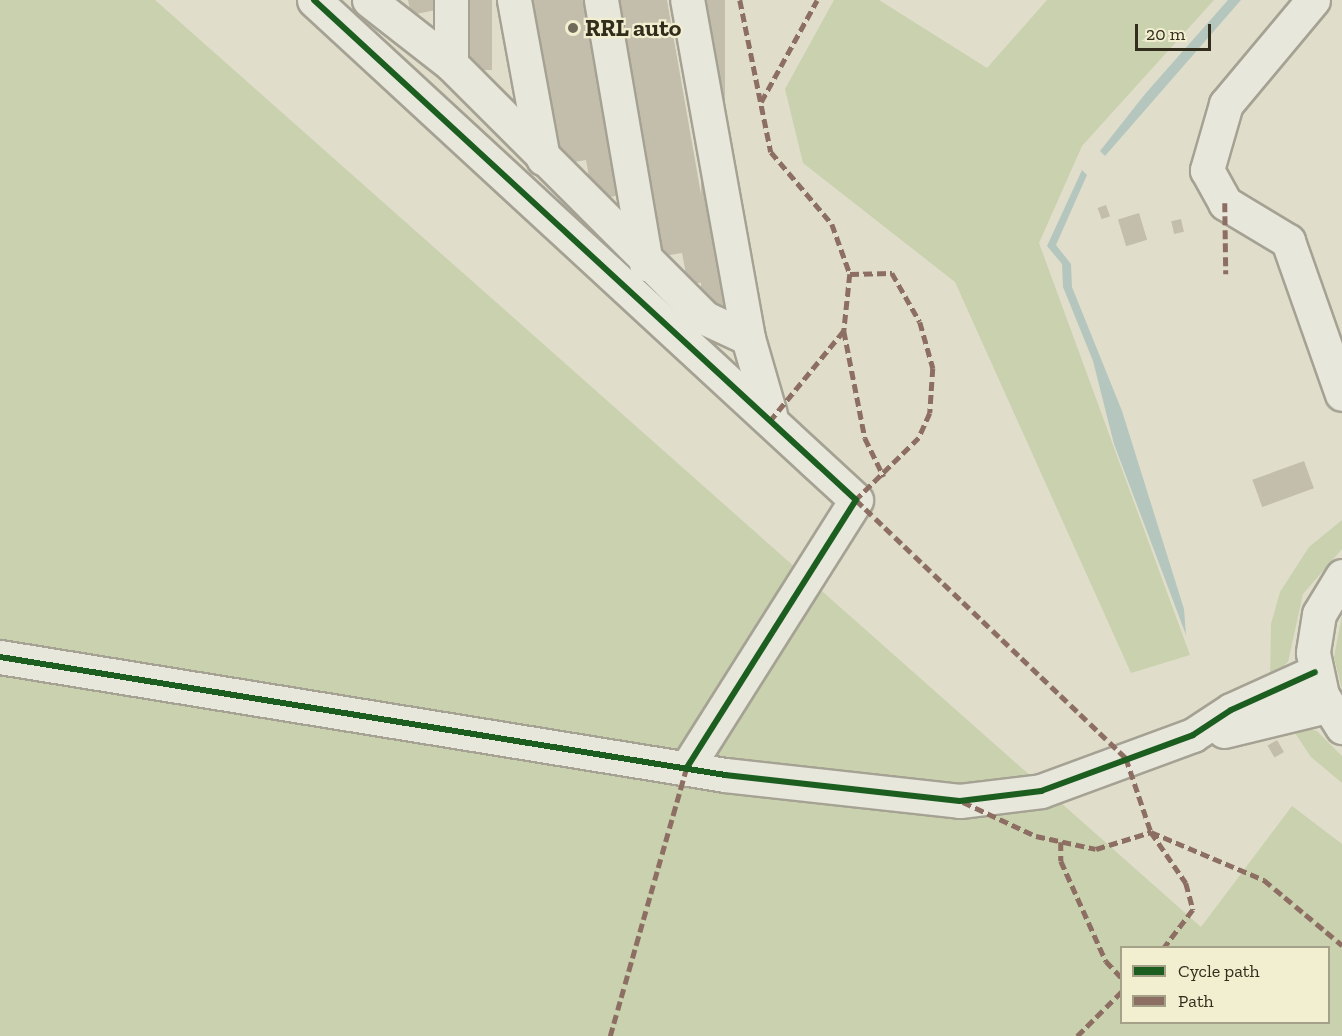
<!DOCTYPE html>
<html>
<head>
<meta charset="utf-8">
<style>
	body { margin:0 }
	#map { position:relative; width:1342px; height:1036px; overflow:hidden; background:#e0deca; font-family:"Zilla Slab",serif }
	div>[style] { position:absolute }
	[style*='--x'] { left:calc(var(--x)*1px); top:calc(var(--y)*1px); width:calc(var(--w)*1px); rotate:calc(var(--a)*1deg) }
	.green>* { inset:0; background:#c9d1ae }
	.water>* { inset:0; background:#b5c6bf }
	.building>* { inset:0; background:#c3beac; transform-origin:0 0 }
	.roads { filter:drop-shadow(2px 0 #a5a294) drop-shadow(-2px 0 #a5a294) drop-shadow(0 2px #a5a294) drop-shadow(0 -2px #a5a294) }
	.minor>* { height:33px; margin:-16.5px; padding:0 16.5px; transform-origin:16.5px; border-radius:16.5px; background:#e8e7db }
	.quiet>* { height:4.5px; margin-top:-2.25px; transform-origin:0; background:repeating-linear-gradient(90deg,#8d6e63 0 9px,transparent 0 13.5px) }
	.cycleway>* { height:6px; margin:-3px; padding:0 3px; transform-origin:3px; border-radius:3px; background:#1b5e20 }
	.dots>* { width:16px; height:16px; translate:-50% -50%; box-sizing:border-box; border:3px solid #f1efd0; border-radius:50% }
	span { translate:-50% -50%; white-space:nowrap; text-align:center; line-height:1.15; -webkit-text-stroke:4.5px #f1efd0; paint-order:stroke }
	.poi-label { font-size:24px; color:#322c1d; font-weight:700 }
	.left { translate:0 -50%; text-align:left }
	.legend { position:absolute; left:1120px; top:946px; width:210px; height:78px; box-sizing:border-box; background:#f1efd0; border:2px solid #a5a188; margin:0; padding:8px 10px; list-style:none; font-size:18px; color:#322c1d }
	.legend li { display:flex; align-items:center; gap:12px; height:30px }
	.legend b { width:30px; border:2px solid #a5a188 }
	.scale { position:absolute; left:1135px; top:24px; width:76px; height:27px; box-sizing:border-box; border:3px solid #322c1d; border-top:0; padding-left:8px; font-size:18px; line-height:21px; white-space:nowrap; color:#322c1d; -webkit-text-stroke:4px #f1efd0; paint-order:stroke }
</style>
</head>
<body>
<div id="map">
	<div class="green">
		<i style="clip-path:polygon(evenodd,0 0,155px 0,1201px 927px,1292px 806px,1342px 844px,1342px 1036px,0 1036px,0 0,1122px 948px,1328px 948px,1328px 1022px,1122px 1022px,1122px 948px)"></i>
		<i style="clip-path:polygon(834px 0,879px 0,987px 68px,1047px 0,1214px 0,1082px 146px,1039px 243px,1190px 655px,1131px 673px,955px 282px,803px 163px,785px 89px)"></i>
		<i style="clip-path:polygon(1342px 520px,1342px 549px,1303px 594px,1288px 662px,1270px 679px,1271px 624px,1280px 592px,1309px 547px)"></i>
		<i style="clip-path:polygon(1342px 615px,1342px 689px,1334px 657px)"></i>
		<i style="clip-path:polygon(1289px 724px,1317px 731px,1342px 756px,1342px 783px,1311px 757px)"></i>
	</div>
	<div class="water">
		<i style="clip-path:polygon(1228px 0,1241px 0,1105px 156px,1100px 151px,1145px 94px)"></i>
		<i style="clip-path:polygon(1082px 170px,1087px 175px,1056px 245px,1071px 264px,1072px 287px,1122px 411px,1184px 609px,1186px 635px,1114px 444px,1093px 361px,1063px 287px,1062px 264px,1047px 246px)"></i>
	</div>
	<div class="building">
		<i style="clip-path:polygon(408px 0,434px 0,436px 10px,411px 15px)"></i>
		<i style="left:467px;top:0;width:25px;height:70px"></i>
		<i style="clip-path:polygon(533px 0,585px 0,621px 195px,593px 200px,586px 160px,563px 164px)"></i>
		<i style="clip-path:polygon(614px 0,667px 0,716px 280px,688px 285px,682px 253px,658px 257px)"></i>
		<i style="left:701px;top:0;width:24px;height:345px"></i>
		<i style="left:1106px;top:205px;width:12px;height:9px;rotate:70deg"></i>
		<i style="left:1139px;top:213px;width:28px;height:22px;rotate:73deg"></i>
		<i style="left:1181px;top:219px;width:13px;height:10px;rotate:77deg"></i>
		<i style="left:1304px;top:461px;width:29px;height:55px;rotate:70deg"></i>
		<i style="left:1277px;top:740px;width:14px;height:11px;rotate:60deg"></i>
	</div>
	<div class="roads">
		<div class="minor">
			<i style="--x:314;--y:0;--w:737;--a:42.69"></i>
			<i style="--x:856;--y:500;--w:318;--a:122.3"></i>
			<i style="--x:369;--y:0;--w:104;--a:38"></i>
			<i style="--x:451;--y:64;--w:359;--a:45"></i>
			<i style="--x:705;--y:318;--w:47;--a:24.9"></i>
			<i style="--x:748;--y:338;--w:343;--a:-100.2"></i>
			<i style="--x:451;--y:0;--w:64;--a:90"></i>
			<i style="--x:514;--y:0;--w:161;--a:79.6"></i>
			<i style="--x:601;--y:0;--w:268;--a:80.3"></i>
			<i style="--x:1313;--y:0;--w:136;--a:129.9"></i>
			<i style="--x:1226;--y:104;--w:69;--a:106.1"></i>
			<i style="--x:1207;--y:170;--w:38;--a:61"></i>
			<i style="--x:1225;--y:203;--w:74;--a:31.1"></i>
			<i style="--x:1288;--y:241;--w:162;--a:70.6"></i>
			<i style="--x:748;--y:338;--w:79;--a:73.9"></i>
			<i style="--x:1342;--y:576;--w:44;--a:121.2"></i>
			<i style="--x:1319;--y:614;--w:39;--a:99"></i>
			<i style="--x:1313;--y:653;--w:43;--a:77.9"></i>
			<i style="--x:1322;--y:695;--w:38;--a:58"></i>
			<i style="--x:0;--y:657;--w:735;--a:9.24"></i>
			<i style="--x:725;--y:775;--w:236;--a:6.3"></i>
			<i style="--x:960;--y:801;--w:82;--a:-7"></i>
			<i style="--x:1041;--y:791;--w:162;--a:-20.2"></i>
			<i style="--x:1193;--y:735;--w:45;--a:-33.3"></i>
			<i style="--x:1231;--y:710;--w:92;--a:-24.3"></i>
			<i style="--x:1224;--y:731;--w:106;--a:-13.6"></i>
		</div>
	</div>
	<div class="quiet">
		<i style="--x:740;--y:0;--w:155;--a:78.5"></i>
		<i style="--x:771;--y:152;--w:94;--a:49.7"></i>
		<i style="--x:832;--y:224;--w:53;--a:70.2"></i>
		<i style="--x:850;--y:274;--w:57;--a:96"></i>
		<i style="--x:844;--y:331;--w:114;--a:129.3"></i>
		<i style="--x:761;--y:102;--w:116;--a:-61.2"></i>
		<i style="--x:1225;--y:203;--w:71;--a:89.2"></i>
		<i style="--x:850;--y:274;--w:42;--a:-1.4"></i>
		<i style="--x:892;--y:273;--w:56;--a:60.3"></i>
		<i style="--x:920;--y:322;--w:48;--a:74.2"></i>
		<i style="--x:933;--y:368;--w:45;--a:93.8"></i>
		<i style="--x:930;--y:413;--w:27;--a:114"></i>
		<i style="--x:919;--y:438;--w:88;--a:135.5"></i>
		<i style="--x:856;--y:500;--w:373;--a:43.7"></i>
		<i style="--x:1126;--y:758;--w:78;--a:71.3"></i>
		<i style="--x:1151;--y:832;--w:62;--a:55.5"></i>
		<i style="--x:1186;--y:883;--w:28;--a:75"></i>
		<i style="--x:1193;--y:910;--w:48;--a:127.3"></i>
		<i style="--x:844;--y:331;--w:109;--a:78.9"></i>
		<i style="--x:865;--y:438;--w:43;--a:64"></i>
		<i style="--x:963;--y:802;--w:81;--a:25"></i>
		<i style="--x:1036;--y:836;--w:61;--a:12.2"></i>
		<i style="--x:1096;--y:849;--w:58;--a:-17.2"></i>
		<i style="--x:1151;--y:832;--w:123;--a:23"></i>
		<i style="--x:1264;--y:880;--w:102;--a:39.8"></i>
		<i style="--x:1061;--y:842;--w:19;--a:90"></i>
		<i style="--x:1061;--y:861;--w:110;--a:65.8"></i>
		<i style="--x:1106;--y:961;--w:23;--a:47"></i>
		<i style="--x:610;--y:1036;--w:278;--a:-74.1"></i>
		<i style="--x:1077;--y:1036;--w:64;--a:-45"></i>
	</div>
	<div class="cycleway">
		<i style="--x:314;--y:0;--w:737;--a:42.69"></i>
		<i style="--x:856;--y:500;--w:318;--a:122.3"></i>
		<i style="--x:0;--y:657;--w:735;--a:9.24"></i>
		<i style="--x:725;--y:775;--w:236;--a:6.3"></i>
		<i style="--x:960;--y:801;--w:82;--a:-7"></i>
		<i style="--x:1041;--y:791;--w:162;--a:-20.2"></i>
		<i style="--x:1193;--y:735;--w:45;--a:-33.3"></i>
		<i style="--x:1231;--y:710;--w:92;--a:-24.3"></i>
	</div>
	<div class="dots">
		<i style="left:573px;top:28px;background:#6f6a5a"></i>
	</div>
	<div class="poi-label">
		<span class="left" style="left:585px;top:28px">RRL auto</span>
	</div>
	<ul class="legend">
	<li><b style="height:8px;background:#1b5e20"></b>Cycle path</li>
	<li><b style="height:8px;background:#8d6e63"></b>Path</li>
	</ul>
	<div class="scale">20 m</div>
</div>
</body>
</html>
